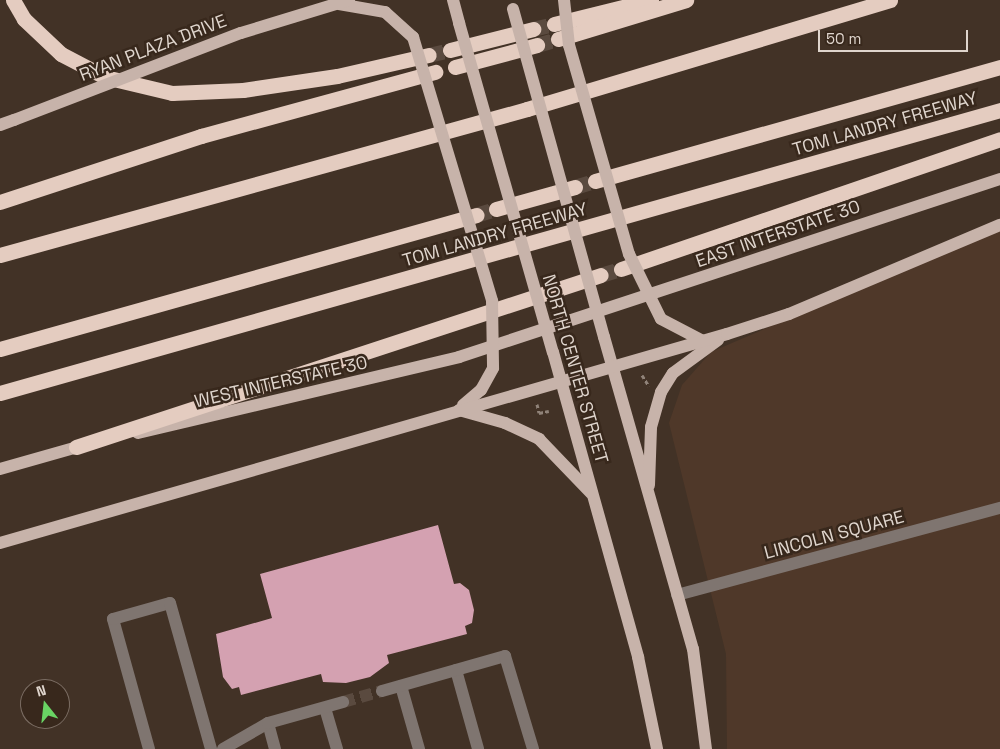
<!DOCTYPE html>
<html>
<head>
<meta charset="utf-8">
<style>
	body { margin:0 }
	#map { position:relative; width:1000px; height:749px; overflow:hidden; background:#423226; font-family:"Space Grotesk",sans-serif }
	div>[style] { position:absolute }
	[style*='--x'] { left:calc(var(--x)*1px); top:calc(var(--y)*1px); width:calc(var(--w)*1px); rotate:calc(var(--a)*1deg) }
	.built>* { inset:0; background:#4f3829 }
	.building>* { inset:0; background:#d4a1b1 }
	.minor-tunnel>* { height:12px; margin-top:-6px; transform-origin:0; background:repeating-linear-gradient(90deg,#5a4a3f 0 12px,transparent 0 18px) }
	.highway-tunnel>* { height:15px; margin-top:-7.5px; transform-origin:0; background:repeating-linear-gradient(90deg,#5a4a3f 0 15px,transparent 0 23px) }
	.path>* { height:3px; margin-top:-1.5px; transform-origin:0; background:repeating-linear-gradient(90deg,#908379 0 4px,transparent 0 6.5px) }
	.minor>* { height:12px; margin:-6px; padding:0 6px; transform-origin:6px; border-radius:6px; background:#7f7570 }
	.major>* { height:12px; margin:-6px; padding:0 6px; transform-origin:6px; border-radius:6px; background:#c7b3aa }
	.highway>* { height:15px; margin:-7.5px; padding:0 7.5px; transform-origin:7.5px; border-radius:7.5px; background:#e4ccc0 }
	.major-bridge>* { height:12px; margin:-6px; padding:0 6px; transform-origin:6px; border-radius:6px; background:#c7b3aa }
	span { translate:-50% -50%; white-space:nowrap; text-align:center; line-height:1.15; -webkit-text-stroke:5px #38281c; paint-order:stroke }
	.street-label { font-size:18px; color:#dfd5cd }
	.north { position:absolute; left:20px; top:679px; width:50px; height:50px; box-sizing:border-box; background:#38281c; border:1px solid #7b6d63; border-radius:50%; rotate:344deg; font-size:14px; font-weight:700; line-height:20px; text-align:center; color:#dfd5cd }
	.north::after { content:''; display:block; margin:auto; width:18px; height:22px; background:#69d464; clip-path:polygon(50% 0,100% 100%,50% 72%,0 100%) }
	.scale { position:absolute; left:818px; top:30px; width:150px; height:22px; box-sizing:border-box; border:2px solid #dfd5cd; border-top:0; padding-left:6px; font-size:15px; line-height:18px; white-space:nowrap; color:#dfd5cd; -webkit-text-stroke:4px #38281c; paint-order:stroke }
</style>
</head>
<body>
<div id="map">
	<div class="built">
		<i style="clip-path:polygon(1000px 228px,1000px 749px,727px 749px,726px 654px,669px 423px,682px 385px,711px 352px)"></i>
	</div>
	<div class="building">
		<i style="clip-path:polygon(438px 525px,454px 584px,460px 583px,469px 590px,474px 610px,472px 623px,465px 626px,467px 634px,387px 655px,389px 663px,370px 677px,346px 683px,323px 682px,321px 674px,241px 695px,239px 687px,232px 689px,223px 677px,216px 634px,272px 618px,260px 574px)"></i>
	</div>
	<div class="minor-tunnel">
		<i style="--x:343;--y:702;--w:41;--a:-15.8"></i>
	</div>
	<div class="highway-tunnel">
		<i style="--x:533;--y:29;--w:22;--a:-13"></i>
		<i style="--x:537;--y:45;--w:22;--a:-16"></i>
		<i style="--x:429;--y:55;--w:22;--a:-13"></i>
		<i style="--x:575;--y:187;--w:21;--a:-17"></i>
		<i style="--x:476;--y:215;--w:21;--a:-17"></i>
		<i style="--x:601;--y:275;--w:21;--a:-17"></i>
	</div>
	<div class="path">
		<i style="--x:642;--y:375;--w:13;--a:58"></i>
		<i style="--x:537;--y:404;--w:9;--a:77"></i>
		<i style="--x:539;--y:413;--w:10;--a:-11"></i>
	</div>
	<div class="minor">
		<i style="--x:677;--y:595;--w:335;--a:-15.1"></i>
		<i style="--x:456;--y:670;--w:82;--a:74.4"></i>
		<i style="--x:401;--y:686;--w:66;--a:74.1"></i>
		<i style="--x:382;--y:691;--w:128;--a:-15.9"></i>
		<i style="--x:505;--y:656;--w:97;--a:73.2"></i>
		<i style="--x:325;--y:708;--w:43;--a:73.7"></i>
		<i style="--x:268;--y:723;--w:27;--a:75"></i>
		<i style="--x:149;--y:749;--w:135;--a:-105.5"></i>
		<i style="--x:113;--y:619;--w:59;--a:-15.7"></i>
		<i style="--x:170;--y:603;--w:152;--a:74.3"></i>
		<i style="--x:223;--y:749;--w:52;--a:-30"></i>
		<i style="--x:268;--y:723;--w:78;--a:-15.6"></i>
	</div>
	<div class="major">
		<i style="--x:453;--y:0;--w:24;--a:75"></i>
		<i style="--x:339;--y:4;--w:47;--a:9.9"></i>
		<i style="--x:385;--y:12;--w:38;--a:42"></i>
		<i style="--x:241;--y:33;--w:113;--a:-17"></i>
		<i style="--x:0;--y:125;--w:15;--a:-20"></i>
		<i style="--x:661;--y:319;--w:47;--a:27.6"></i>
		<i style="--x:604;--y:337;--w:324;--a:74.1"></i>
		<i style="--x:693;--y:649;--w:101;--a:82.6"></i>
		<i style="--x:553;--y:352;--w:317;--a:74.4"></i>
		<i style="--x:638;--y:657;--w:94;--a:78.3"></i>
		<i style="--x:463;--y:405;--w:23;--a:-40"></i>
		<i style="--x:481;--y:390;--w:25;--a:-61"></i>
		<i style="--x:459;--y:410;--w:48;--a:15.8"></i>
		<i style="--x:505;--y:423;--w:38;--a:25"></i>
		<i style="--x:539;--y:439;--w:75;--a:46.1"></i>
		<i style="--x:138;--y:433;--w:330;--a:-13.3"></i>
		<i style="--x:459;--y:357;--w:570;--a:-18.21"></i>
		<i style="--x:0;--y:469;--w:87;--a:-15.9"></i>
		<i style="--x:649;--y:485;--w:58;--a:-88"></i>
		<i style="--x:651;--y:427;--w:36;--a:-74"></i>
		<i style="--x:661;--y:392;--w:22;--a:-58"></i>
		<i style="--x:673;--y:373;--w:56;--a:-36.3"></i>
		<i style="--x:0;--y:543;--w:756;--a:-16.04"></i>
		<i style="--x:727;--y:334;--w:65;--a:-17.9"></i>
		<i style="--x:789;--y:314;--w:229;--a:-22.9"></i>
	</div>
	<div class="highway">
		<i style="--x:13;--y:0;--w:22;--a:60"></i>
		<i style="--x:24;--y:19;--w:51;--a:43.4"></i>
		<i style="--x:61;--y:54;--w:50;--a:27.6"></i>
		<i style="--x:105;--y:77;--w:69;--a:13.4"></i>
		<i style="--x:172;--y:93;--w:71;--a:-2.4"></i>
		<i style="--x:243;--y:90;--w:95;--a:-8.5"></i>
		<i style="--x:337;--y:76;--w:94;--a:-12.9"></i>
		<i style="--x:554;--y:24;--w:100;--a:-13.9"></i>
		<i style="--x:558;--y:39;--w:134;--a:-16.9"></i>
		<i style="--x:450;--y:50;--w:86;--a:-14.2"></i>
		<i style="--x:455;--y:67;--w:85;--a:-15"></i>
		<i style="--x:595;--y:181;--w:421;--a:-15.7"></i>
		<i style="--x:0;--y:202;--w:212;--a:-18.2"></i>
		<i style="--x:201;--y:136;--w:243;--a:-15.3"></i>
		<i style="--x:496;--y:209;--w:82;--a:-15.6"></i>
		<i style="--x:0;--y:255;--w:547;--a:-15.48"></i>
		<i style="--x:527;--y:109;--w:379;--a:-16.7"></i>
		<i style="--x:621;--y:269;--w:401;--a:-18.9"></i>
		<i style="--x:0;--y:349;--w:495;--a:-15.7"></i>
		<i style="--x:0;--y:393;--w:1039;--a:-15.8"></i>
		<i style="--x:76;--y:447;--w:552;--a:-18.14"></i>
	</div>
	<div class="major-bridge">
		<i style="--x:564;--y:0;--w:45;--a:83.7"></i>
		<i style="--x:569;--y:45;--w:217;--a:74"></i>
		<i style="--x:629;--y:254;--w:72;--a:63.8"></i>
		<i style="--x:513;--y:9;--w:340;--a:74.5"></i>
		<i style="--x:459;--y:23;--w:342;--a:74.1"></i>
		<i style="--x:413;--y:37;--w:276;--a:73.3"></i>
		<i style="--x:492;--y:301;--w:67;--a:89.1"></i>
		<i style="--x:14;--y:120;--w:243;--a:-21"></i>
	</div>
	<div class="street-label">
		<span style="left:153px;top:48px;rotate:-21deg">RYAN PLAZA DRIVE</span>
		<span style="left:885px;top:124px;rotate:-16deg">TOM LANDRY FREEWAY</span>
		<span style="left:778px;top:234px;rotate:-19deg">EAST INTERSTATE 30</span>
		<span style="left:495px;top:235px;rotate:-16deg">TOM LANDRY FREEWAY</span>
		<span style="left:575px;top:369px;rotate:74deg">NORTH CENTER STREET</span>
		<span style="left:281px;top:382px;rotate:-13deg">WEST INTERSTATE 30</span>
		<span style="left:834px;top:535px;rotate:-15deg">LINCOLN SQUARE</span>
	</div>
	<div class="north">N</div>
	<div class="scale">50 m</div>
</div>
</body>
</html>
